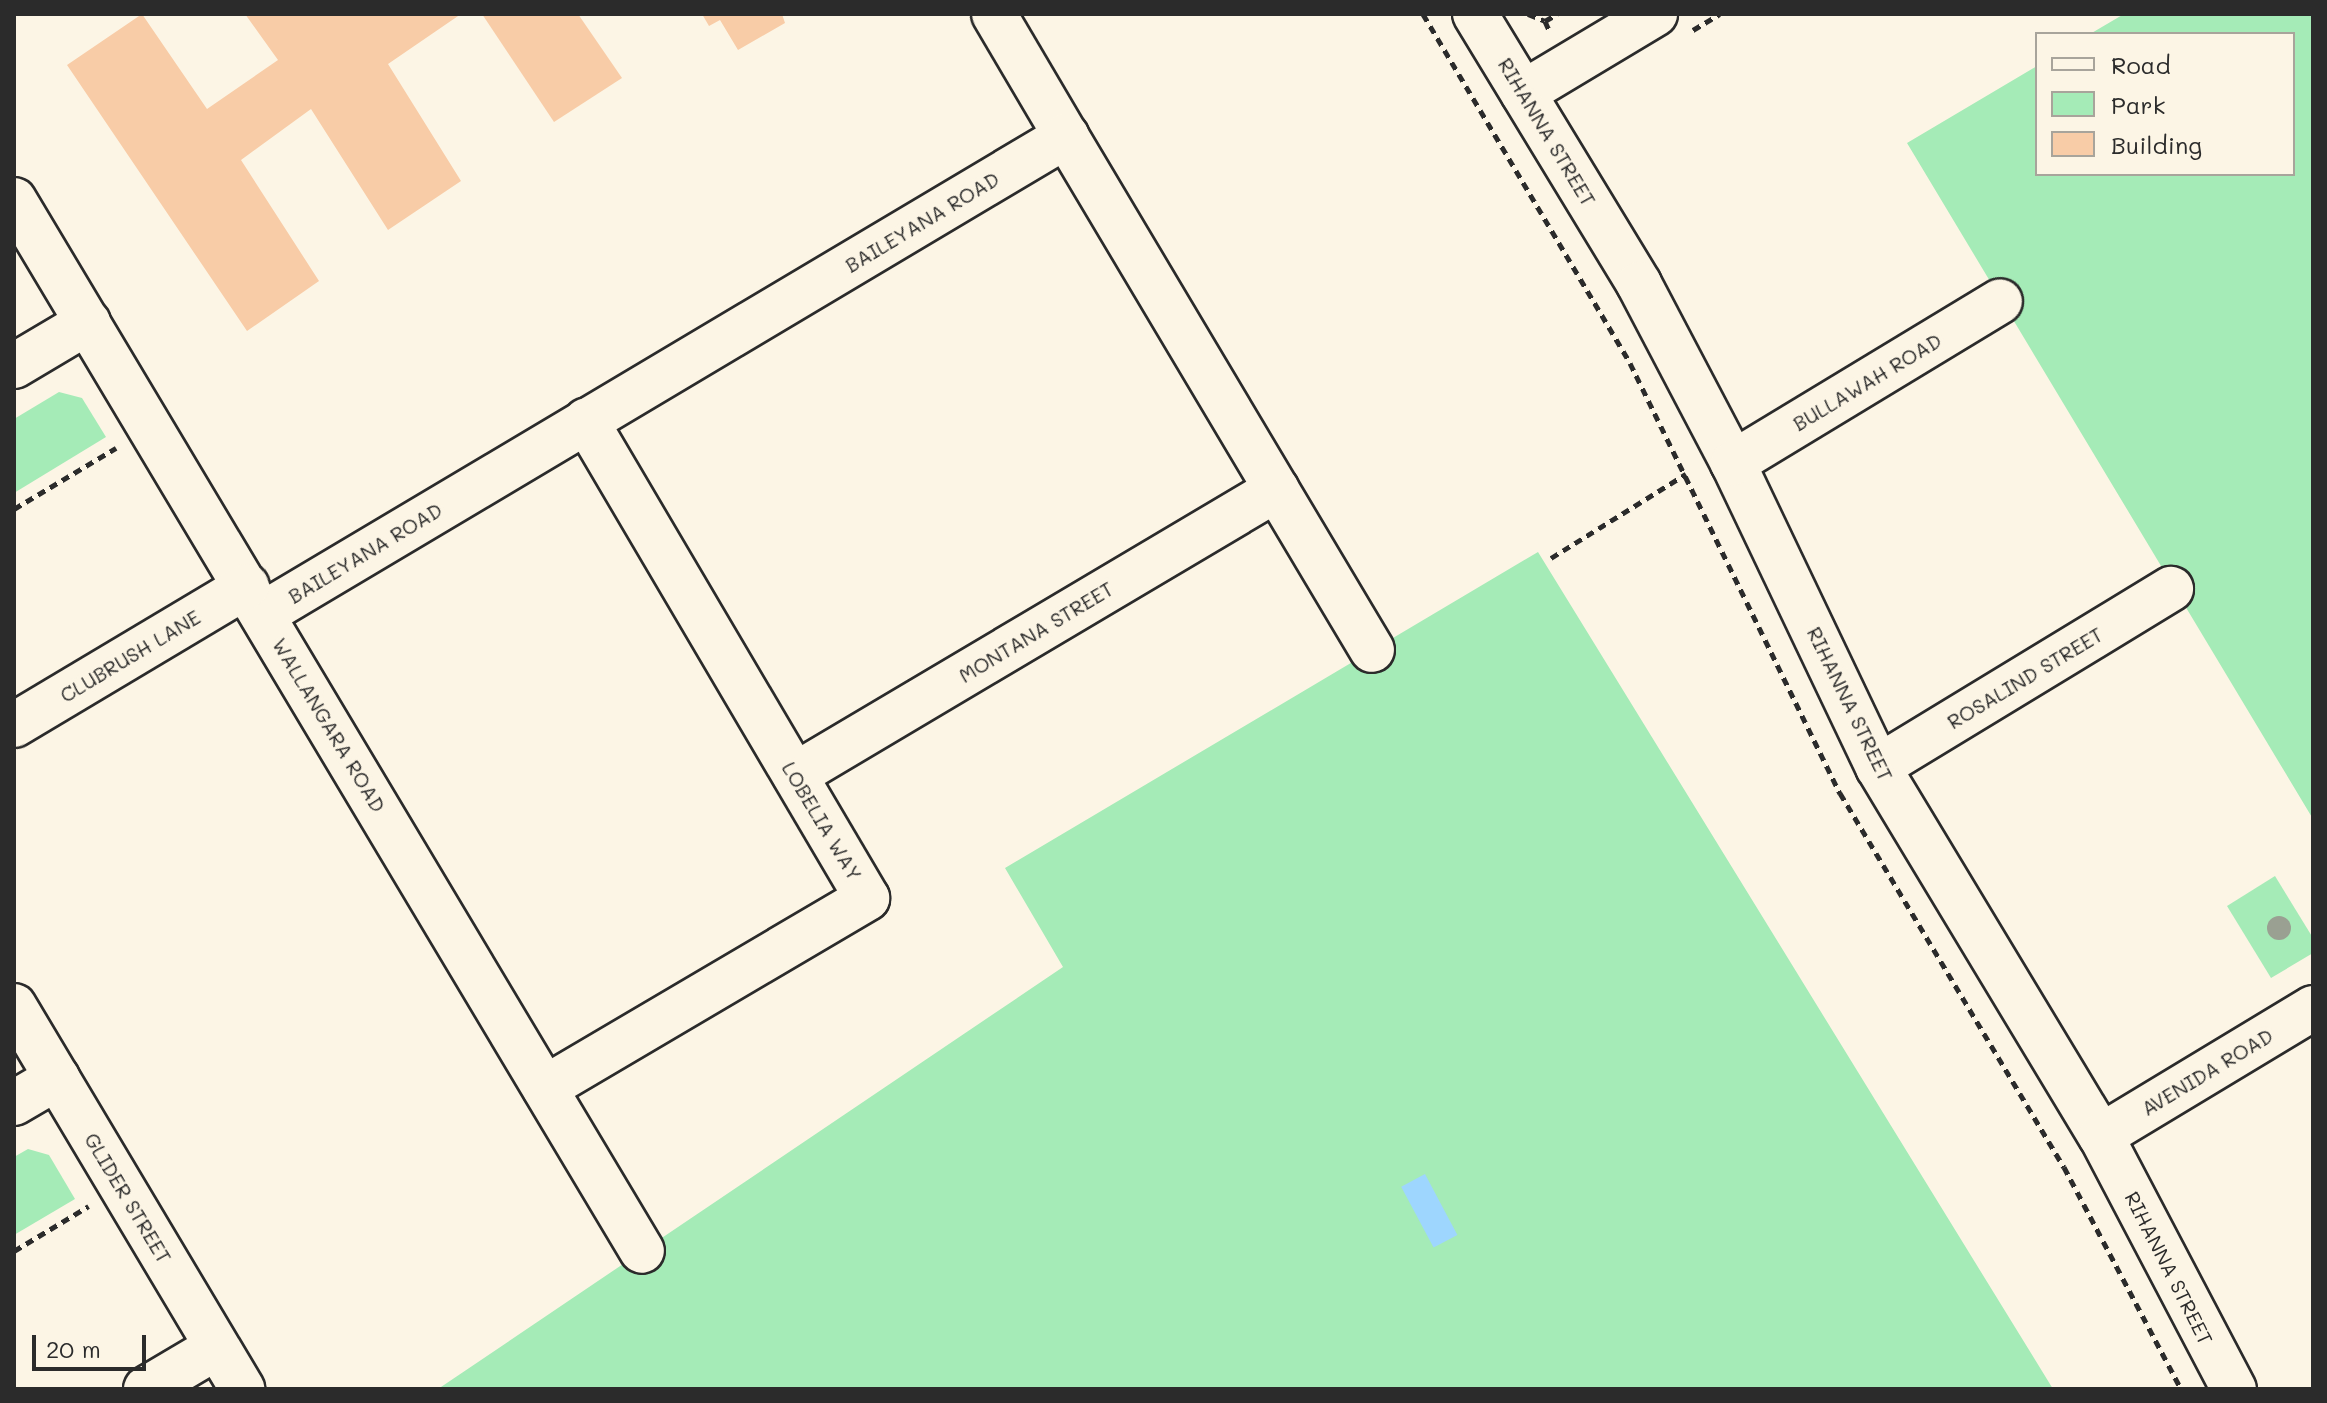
<!DOCTYPE html>
<html>
<head>
<meta charset="utf-8">
<style>
	body { margin:0 }
	#map { position:relative; width:2327px; height:1403px; overflow:hidden; background:#fcf5e5; font-family:Mali,sans-serif }
	div>[style] { position:absolute }
	[style*='--x'] { left:calc(var(--x)*1px); top:calc(var(--y)*1px); width:calc(var(--w)*1px); rotate:calc(var(--a)*1deg) }
	.green>* { inset:0; background:#a5ebb7 }
	.water>* { inset:0; background:#9ed6fe; transform-origin:0 0 }
	.building>* { inset:0; background:#f8cca7 }
	.path>* { height:5px; margin-top:-2.5px; transform-origin:0; background:repeating-linear-gradient(90deg,#2b2b2b 0 8px,transparent 0 14px) }
	.roads { filter:drop-shadow(2px 0 #2b2b2b) drop-shadow(-2px 0 #2b2b2b) drop-shadow(0 2px #2b2b2b) drop-shadow(0 -2px #2b2b2b) }
	.minor>* { height:44px; margin:-22px; padding:0 22px; transform-origin:22px; border-radius:22px; background:#fcf5e5 }
	.trees>* { width:24px; height:24px; margin:-12px; border-radius:50%; background:#9aa092 }
	span { translate:-50% -50%; white-space:nowrap; text-align:center; line-height:1.15; -webkit-text-stroke:8px #fcf5e5; paint-order:stroke }
	.street-label { font-size:20px; color:#2b2b2b }
	.frame { position:absolute; inset:0; border:16px solid #2b2b2b; pointer-events:none }
	.legend { position:absolute; left:2035px; top:32px; width:260px; height:144px; box-sizing:border-box; background:#fcf5e5; border:2px solid #a8a49b; margin:0; padding:10px 14px; list-style:none; font-size:24px; color:#2b2b2b }
	.legend li { display:flex; align-items:center; gap:16px; height:40px }
	.legend b { width:40px; border:2px solid #a8a49b }
	.scale { position:absolute; left:32px; top:1335px; width:114px; height:36px; box-sizing:border-box; border:4px solid #2b2b2b; border-top:0; padding-left:10px; font-size:24px; line-height:28px; white-space:nowrap; color:#2b2b2b; -webkit-text-stroke:6px #fcf5e5; paint-order:stroke }
</style>
</head>
<body>
<div id="map">
	<div class="green">
		<i style="clip-path:polygon(2124px 14px,2313px 14px,2313px 819px,1907px 143px,2037px 66px,2037px 174px,2293px 174px,2293px 34px,2090px 34px)"></i>
		<i style="clip-path:polygon(59px 392px,82px 398px,106px 437px,14px 493px,14px 419px)"></i>
		<i style="clip-path:polygon(1538px 552px,2053px 1389px,438px 1389px,1063px 967px,1005px 868px)"></i>
		<i style="clip-path:polygon(2275px 876px,2313px 938px,2313px 953px,2271px 978px,2227px 906px)"></i>
		<i style="clip-path:polygon(28px 1149px,49px 1155px,75px 1199px,14px 1235px,14px 1157px)"></i>
	</div>
	<div class="water">
		<i style="left:1425px;top:1174px;width:69px;height:27px;rotate:62deg"></i>
	</div>
	<div class="building">
		<i style="clip-path:polygon(142px 14px,207px 109px,278px 60px,245px 14px,461px 14px,388px 64px,461px 181px,388px 230px,311px 109px,241px 160px,319px 281px,247px 331px,67px 65px)"></i>
		<i style="clip-path:polygon(482px 14px,578px 14px,622px 78px,554px 122px)"></i>
		<i style="clip-path:polygon(702px 14px,782px 14px,785px 23px,738px 50px,720px 20px,709px 26px)"></i>
	</div>
	<div class="path">
		<i style="--x:1423;--y:14;--w:406;--a:59.3"></i>
		<i style="--x:1630;--y:363;--w:479;--a:64"></i>
		<i style="--x:1840;--y:793;--w:436;--a:59.1"></i>
		<i style="--x:2064;--y:1167;--w:251;--a:62.2"></i>
		<i style="--x:1528;--y:14;--w:18;--a:22"></i>
		<i style="--x:1545;--y:21;--w:12;--a:66"></i>
		<i style="--x:1545;--y:21;--w:14;--a:-30"></i>
		<i style="--x:1693;--y:30;--w:31;--a:-31"></i>
		<i style="--x:14;--y:509;--w:119;--a:-30.9"></i>
		<i style="--x:1551;--y:558;--w:159;--a:-31.9"></i>
		<i style="--x:14;--y:1251;--w:87;--a:-31"></i>
	</div>
	<div class="roads">
		<div class="minor">
			<i style="--x:994;--y:14;--w:142;--a:59.5"></i>
			<i style="--x:1475;--y:14;--w:316;--a:58.7"></i>
			<i style="--x:1639;--y:284;--w:202;--a:62.3"></i>
			<i style="--x:1733;--y:463;--w:337;--a:64.5"></i>
			<i style="--x:1878;--y:767;--w:431;--a:58.9"></i>
			<i style="--x:2101;--y:1136;--w:286;--a:62.3"></i>
			<i style="--x:1523;--y:93;--w:154;--a:-30.9"></i>
			<i style="--x:14;--y:200;--w:1224;--a:59.14"></i>
			<i style="--x:14;--y:366;--w:86;--a:-30.7"></i>
			<i style="--x:1733;--y:463;--w:312;--a:-31.2"></i>
			<i style="--x:263;--y:614;--w:935;--a:-30.76"></i>
			<i style="--x:1066;--y:136;--w:598;--a:59.23"></i>
			<i style="--x:14;--y:725;--w:271;--a:-30.8"></i>
			<i style="--x:1878;--y:767;--w:343;--a:-31.3"></i>
			<i style="--x:795;--y:775;--w:560;--a:-30.68"></i>
			<i style="--x:14;--y:1006;--w:446;--a:59.2"></i>
			<i style="--x:545;--y:1088;--w:374;--a:-30.5"></i>
			<i style="--x:867;--y:898;--w:554;--a:-120.5"></i>
			<i style="--x:14;--y:1103;--w:50;--a:-30.2"></i>
			<i style="--x:2101;--y:1136;--w:248;--a:-31.1"></i>
			<i style="--x:146;--y:1389;--w:82;--a:-30.6"></i>
		</div>
	</div>
	<div class="trees">
		<i style="left:2279px;top:928px"></i>
	</div>
	<div class="street-label">
		<span style="left:1547px;top:132px;rotate:59deg">RIHANNA STREET</span>
		<span style="left:922px;top:222px;rotate:-31deg">BAILEYANA ROAD</span>
		<span style="left:1867px;top:382px;rotate:-31deg">BULLAWAH ROAD</span>
		<span style="left:365px;top:553px;rotate:-31deg">BAILEYANA ROAD</span>
		<span style="left:1036px;top:632px;rotate:-31deg">MONTANA STREET</span>
		<span style="left:130px;top:656px;rotate:-31deg">CLUBRUSH LANE</span>
		<span style="left:2025px;top:678px;rotate:-31deg">ROSALIND STREET</span>
		<span style="left:1850px;top:704px;rotate:64deg">RIHANNA STREET</span>
		<span style="left:329px;top:725px;rotate:59deg">WALLANGARA ROAD</span>
		<span style="left:822px;top:821px;rotate:59deg">LOBELIA WAY</span>
		<span style="left:2207px;top:1072px;rotate:-31deg">AVENIDA ROAD</span>
		<span style="left:128px;top:1198px;rotate:59deg">GLIDER STREET</span>
		<span style="left:2169px;top:1268px;rotate:63deg">RIHANNA STREET</span>
	</div>
	<div class="frame"></div>
	<ul class="legend">
	<li><b style="height:10px;background:#fcf5e5"></b>Road</li>
	<li><b style="height:22px;background:#a5ebb7"></b>Park</li>
	<li><b style="height:22px;background:#f8cca7"></b>Building</li>
	</ul>
	<div class="scale">20 m</div>
</div>
</body>
</html>
